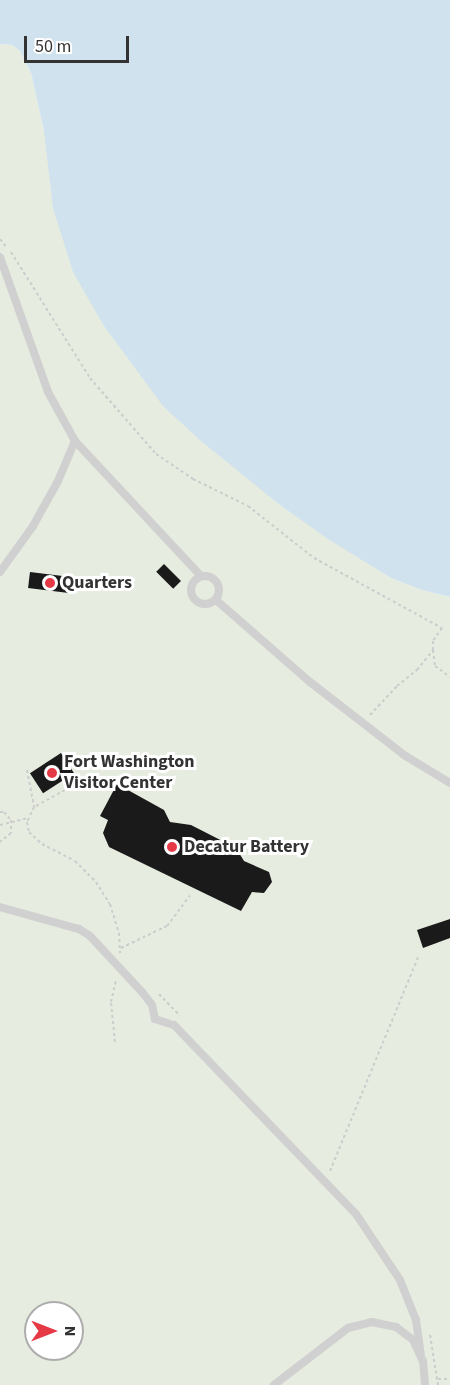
<!DOCTYPE html>
<html>
<head>
<meta charset="utf-8">
<style>
	body { margin:0 }
	#map { position:relative; width:450px; height:1385px; overflow:hidden; background:#fff; font-family:"Source Sans 3",sans-serif }
	div>[style] { position:absolute }
	[style*='--x'] { left:calc(var(--x)*1px); top:calc(var(--y)*1px); width:calc(var(--w)*1px); rotate:calc(var(--a)*1deg) }
	.green>* { inset:0; background:#e6ecdf }
	.water>* { inset:0; background:#cfe2ee }
	.building>* { inset:0; background:#1a1a1a; transform-origin:0 0 }
	.path>* { height:2px; margin-top:-1px; transform-origin:0; background:repeating-linear-gradient(90deg,#cdcdcd 0 3px,transparent 0 6px) }
	.lane>* { height:8px; margin:-4px; padding:0 4px; transform-origin:4px; border-radius:4px; background:#d0d0d0 }
	.lane>.ring { margin:-4px; padding:0; box-sizing:content-box; background:none; border:8px solid #d0d0d0; border-radius:50% }
	.dots>* { width:16px; height:16px; translate:-50% -50%; box-sizing:border-box; border:3px solid #fff; border-radius:50% }
	span { translate:-50% -50%; white-space:nowrap; text-align:center; line-height:1.15; -webkit-text-stroke:6px #fff; paint-order:stroke }
	.poi-label { font-size:18px; color:#333; font-weight:700 }
	.left { translate:0 -50%; text-align:left }
	.north { position:absolute; left:24px; top:1301px; width:60px; height:60px; box-sizing:border-box; background:#fff; border:2px solid #adadad; border-radius:50%; rotate:90deg; font-size:16px; font-weight:700; line-height:24px; text-align:center; color:#333 }
	.north::after { content:''; display:block; margin:auto; width:21px; height:27px; background:#e63946; clip-path:polygon(50% 0,100% 100%,50% 72%,0 100%) }
	.scale { position:absolute; left:24px; top:36px; width:105px; height:27px; box-sizing:border-box; border:3px solid #333; border-top:0; padding-left:8px; font-size:18px; line-height:21px; white-space:nowrap; color:#333; -webkit-text-stroke:4px #fff; paint-order:stroke }
</style>
</head>
<body>
<div id="map">
	<div class="green">
		<i style="clip-path:polygon(evenodd,0 44px,12px 45px,20px 51px,31px 73px,44px 131px,280px 505px,391px 578px,422px 590px,450px 597px,450px 1385px,0 1385px,0 44px,36px 1313px,72px 1313px,72px 1349px,36px 1349px,36px 1313px)"></i>
	</div>
	<div class="water">
		<i style="clip-path:polygon(0 0,450px 0,450px 597px,422px 590px,391px 578px,328px 539px,280px 505px,201px 441px,163px 406px,104px 326px,73px 272px,53px 208px,44px 131px,31px 73px,20px 51px,12px 45px,0 44px)"></i>
	</div>
	<div class="building">
		<i style="left:164px;top:564px;width:24px;height:11px;rotate:45deg"></i>
		<i style="left:30px;top:572px;width:41px;height:16px;rotate:7deg"></i>
		<i style="left:61px;top:753px;width:24px;height:37px;rotate:57deg"></i>
		<i style="clip-path:polygon(117px 784px,164px 810px,170px 822px,191px 825px,236px 848px,244px 861px,269px 872px,272px 882px,264px 893px,252px 892px,241px 911px,109px 847px,103px 833px,108px 820px,100px 816px)"></i>
		<i style="clip-path:polygon(450px 919px,450px 938px,423px 948px,417px 930px)"></i>
	</div>
	<div class="path">
		<i style="--x:0;--y:239;--w:11;--a:52"></i>
		<i style="--x:11;--y:252;--w:149;--a:57.9"></i>
		<i style="--x:90;--y:378;--w:101;--a:49"></i>
		<i style="--x:156;--y:454;--w:45;--a:34"></i>
		<i style="--x:193;--y:479;--w:61;--a:26.1"></i>
		<i style="--x:248;--y:506;--w:84;--a:38.2"></i>
		<i style="--x:314;--y:558;--w:146;--a:28.7"></i>
		<i style="--x:442;--y:628;--w:16;--a:125"></i>
		<i style="--x:433;--y:641;--w:9;--a:90"></i>
		<i style="--x:433;--y:650;--w:16;--a:83"></i>
		<i style="--x:435;--y:666;--w:19;--a:36"></i>
		<i style="--x:370;--y:715;--w:40;--a:-47"></i>
		<i style="--x:397;--y:686;--w:26;--a:-39"></i>
		<i style="--x:417;--y:670;--w:26;--a:-51"></i>
		<i style="--x:27;--y:770;--w:38;--a:79"></i>
		<i style="--x:65;--y:790;--w:35;--a:151"></i>
		<i style="--x:34;--y:807;--w:17;--a:115"></i>
		<i style="--x:27;--y:822;--w:10;--a:79"></i>
		<i style="--x:29;--y:832;--w:18;--a:43"></i>
		<i style="--x:42;--y:844;--w:37;--a:27"></i>
		<i style="--x:75;--y:861;--w:30;--a:45"></i>
		<i style="--x:96;--y:882;--w:26;--a:58"></i>
		<i style="--x:110;--y:904;--w:30;--a:73"></i>
		<i style="--x:119;--y:933;--w:20;--a:87"></i>
		<i style="--x:0;--y:812;--w:4;--a:0"></i>
		<i style="--x:4;--y:812;--w:11;--a:49"></i>
		<i style="--x:11;--y:820;--w:13;--a:90"></i>
		<i style="--x:11;--y:833;--w:14;--a:141"></i>
		<i style="--x:0;--y:825;--w:29;--a:-14"></i>
		<i style="--x:121;--y:948;--w:51;--a:-25.6"></i>
		<i style="--x:167;--y:926;--w:38;--a:-53"></i>
		<i style="--x:159;--y:994;--w:30;--a:46"></i>
		<i style="--x:115;--y:1042;--w:40;--a:-95.7"></i>
		<i style="--x:111;--y:1002;--w:23;--a:-77"></i>
		<i style="--x:330;--y:1171;--w:234;--a:-67.6"></i>
		<i style="--x:430;--y:1335;--w:51;--a:80.9"></i>
		<i style="--x:438;--y:1379;--w:12;--a:0"></i>
	</div>
	<div class="lane">
		<i style="--x:0;--y:257;--w:143;--a:70.4"></i>
		<i style="--x:48;--y:392;--w:56;--a:61.1"></i>
		<i style="--x:75;--y:441;--w:185;--a:47"></i>
		<i style="--x:0;--y:572;--w:57;--a:-54.3"></i>
		<i style="--x:33;--y:526;--w:51;--a:-60.9"></i>
		<i style="--x:58;--y:481;--w:43;--a:-67"></i>
		<i class="ring" style="left:191px;top:576px;width:20px;height:20px"></i>
		<i style="--x:216;--y:600;--w:125;--a:41.1"></i>
		<i style="--x:310;--y:682;--w:119;--a:37.8"></i>
		<i style="--x:404;--y:755;--w:54;--a:31.3"></i>
		<i style="--x:0;--y:907;--w:82;--a:15.6"></i>
		<i style="--x:79;--y:929;--w:13;--a:32"></i>
		<i style="--x:90;--y:936;--w:76;--a:47.1"></i>
		<i style="--x:142;--y:992;--w:16;--a:52"></i>
		<i style="--x:152;--y:1005;--w:14;--a:78"></i>
		<i style="--x:155;--y:1019;--w:20;--a:18"></i>
		<i style="--x:174;--y:1025;--w:262;--a:46.1"></i>
		<i style="--x:356;--y:1214;--w:79;--a:56.3"></i>
		<i style="--x:400;--y:1280;--w:43;--a:68.2"></i>
		<i style="--x:416;--y:1320;--w:34;--a:82"></i>
		<i style="--x:274;--y:1385;--w:93;--a:-37.6"></i>
		<i style="--x:348;--y:1328;--w:25;--a:-14"></i>
		<i style="--x:372;--y:1322;--w:25;--a:12"></i>
		<i style="--x:396;--y:1327;--w:21;--a:37"></i>
		<i style="--x:413;--y:1340;--w:23;--a:65"></i>
		<i style="--x:423;--y:1361;--w:24;--a:85"></i>
	</div>
	<div class="dots">
		<i style="left:50px;top:583px;background:#e63946"></i>
		<i style="left:52px;top:773px;background:#e63946"></i>
		<i style="left:172px;top:847px;background:#e63946"></i>
	</div>
	<div class="poi-label">
		<span class="left" style="left:62px;top:583px">Quarters</span>
		<span class="left" style="left:64px;top:773px">Fort Washington<br>Visitor Center</span>
		<span class="left" style="left:184px;top:847px">Decatur Battery</span>
	</div>
	<div class="north">N</div>
	<div class="scale">50 m</div>
</div>
</body>
</html>
